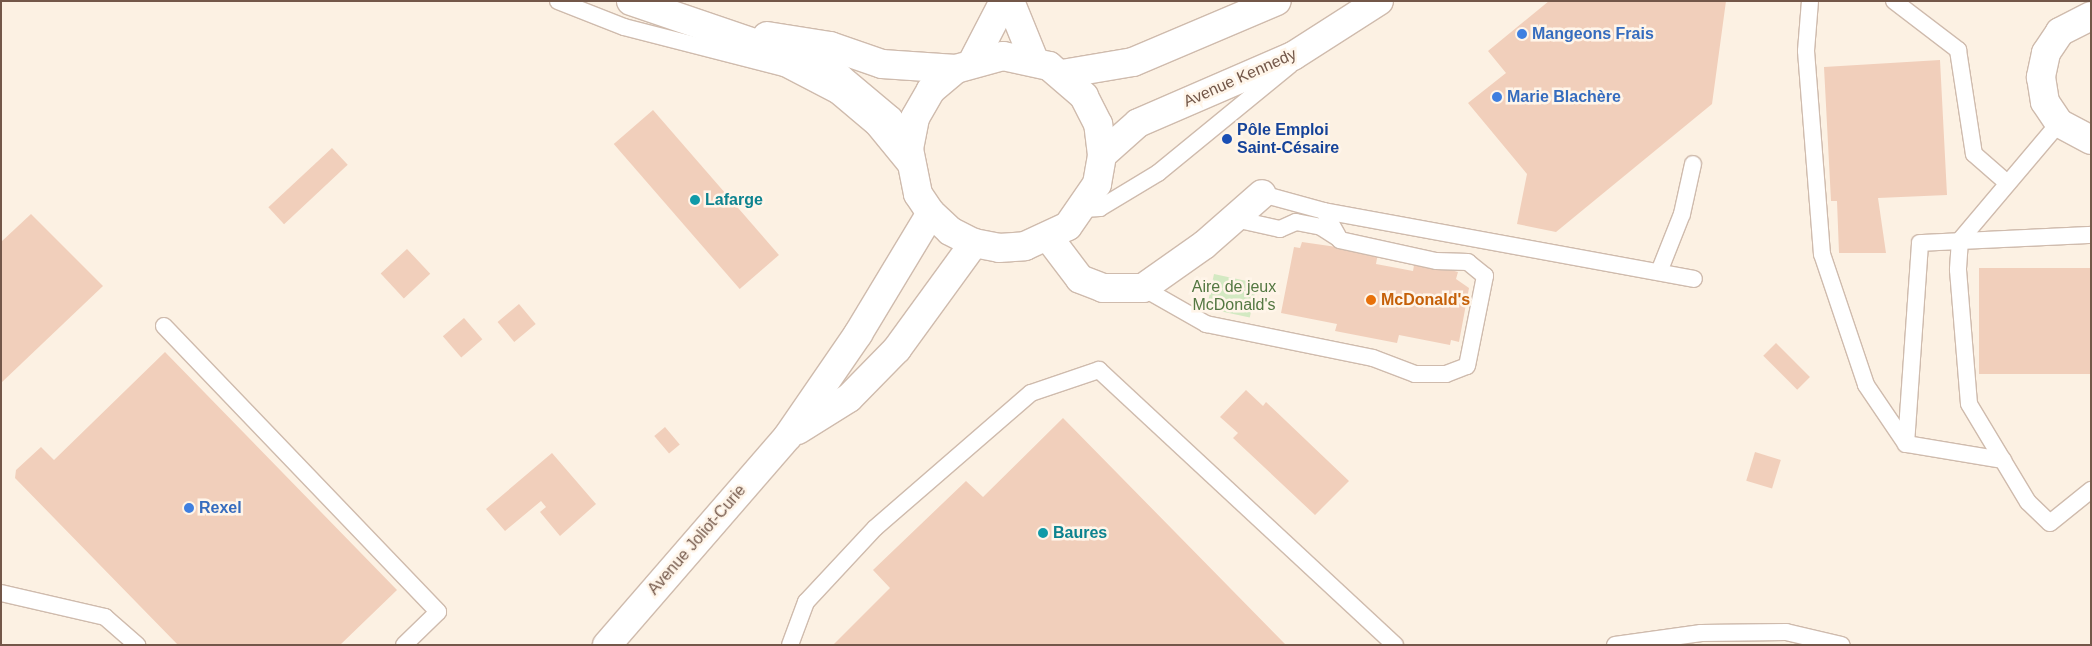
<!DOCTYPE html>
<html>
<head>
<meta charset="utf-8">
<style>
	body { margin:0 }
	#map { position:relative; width:2092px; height:646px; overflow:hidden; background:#fcf1e3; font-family:Helvetica,sans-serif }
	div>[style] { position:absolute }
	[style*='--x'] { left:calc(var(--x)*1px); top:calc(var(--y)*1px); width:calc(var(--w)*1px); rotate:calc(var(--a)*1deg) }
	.green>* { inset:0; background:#d3e9c2; transform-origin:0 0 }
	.building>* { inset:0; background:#f1cfbb; transform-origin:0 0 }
	.roads { filter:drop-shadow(1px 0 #cfbbad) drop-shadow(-1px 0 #cfbbad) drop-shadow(0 1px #cfbbad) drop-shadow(0 -1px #cfbbad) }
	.lane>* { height:16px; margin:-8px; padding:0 8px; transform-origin:8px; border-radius:8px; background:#fff }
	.street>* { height:28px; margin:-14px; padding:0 14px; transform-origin:14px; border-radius:14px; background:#fff }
	.secondary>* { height:28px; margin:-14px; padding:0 14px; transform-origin:14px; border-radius:14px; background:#fff }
	.dots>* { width:14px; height:14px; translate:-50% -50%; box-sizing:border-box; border:2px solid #fff5e9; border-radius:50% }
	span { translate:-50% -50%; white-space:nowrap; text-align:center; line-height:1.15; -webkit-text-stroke:5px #fff5e9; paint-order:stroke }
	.shop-label { font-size:16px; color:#366cbe; font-weight:700 }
	.left { translate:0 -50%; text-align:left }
	.street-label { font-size:16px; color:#735749 }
	.transit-label { font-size:16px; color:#164399; font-weight:700 }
	.culture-label { font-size:16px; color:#0d838f; font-weight:700 }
	.park-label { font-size:16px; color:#547842 }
	.food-label { font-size:16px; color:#c56008; font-weight:700 }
	.frame { position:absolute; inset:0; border:2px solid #735749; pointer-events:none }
</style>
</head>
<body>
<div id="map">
	<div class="green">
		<i style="left:1214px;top:274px;width:44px;height:35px;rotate:12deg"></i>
	</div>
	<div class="building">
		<i style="clip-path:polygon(1549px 1px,1726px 1px,1712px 104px,1556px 232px,1517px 224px,1527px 174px,1468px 103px,1506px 73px,1488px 51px)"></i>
		<i style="clip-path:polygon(1940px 60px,1947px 195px,1878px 198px,1886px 253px,1839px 253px,1837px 201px,1831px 201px,1824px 67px)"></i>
		<i style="left:653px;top:110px;width:192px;height:52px;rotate:49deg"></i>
		<i style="left:332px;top:148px;width:23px;height:87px;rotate:47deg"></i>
		<i style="clip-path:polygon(31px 214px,103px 286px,1px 383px,1px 242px)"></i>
		<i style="clip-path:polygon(1302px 242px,1378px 253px,1376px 264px,1413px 271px,1415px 260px,1458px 272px,1456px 279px,1469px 288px,1459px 342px,1451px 340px,1450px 345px,1399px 335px,1397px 343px,1335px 331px,1337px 324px,1281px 313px,1294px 247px,1300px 248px)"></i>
		<i style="left:407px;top:249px;width:34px;height:36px;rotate:47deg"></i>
		<i style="left:2091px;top:268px;width:106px;height:112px;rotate:90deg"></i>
		<i style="left:519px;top:304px;width:26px;height:28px;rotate:50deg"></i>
		<i style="left:464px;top:318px;width:28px;height:28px;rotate:49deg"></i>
		<i style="left:1776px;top:343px;width:48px;height:18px;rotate:45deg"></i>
		<i style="clip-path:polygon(165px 352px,397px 590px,340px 645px,178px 645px,15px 478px,16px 470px,41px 447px,54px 460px)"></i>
		<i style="clip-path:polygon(1246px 390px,1263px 406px,1266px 402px,1349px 481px,1315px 515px,1233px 438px,1238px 433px,1220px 417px)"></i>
		<i style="clip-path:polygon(1063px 418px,1286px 645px,833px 645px,890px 588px,873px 570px,966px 481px,983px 497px)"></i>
		<i style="left:665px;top:427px;width:23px;height:14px;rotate:50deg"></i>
		<i style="left:1755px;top:452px;width:27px;height:30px;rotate:17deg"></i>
		<i style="clip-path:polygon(552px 453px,596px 504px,560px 536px,540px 512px,546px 507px,541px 501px,505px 531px,486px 509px)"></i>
	</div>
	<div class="roads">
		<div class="lane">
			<i style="--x:558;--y:1;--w:71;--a:21.5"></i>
			<i style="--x:624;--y:27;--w:165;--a:14.4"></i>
			<i style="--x:784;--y:68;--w:59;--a:27.4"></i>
			<i style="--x:836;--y:95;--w:50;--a:40.1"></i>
			<i style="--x:874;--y:127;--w:50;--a:50.6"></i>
			<i style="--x:1810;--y:1;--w:50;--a:94.6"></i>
			<i style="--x:1806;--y:51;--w:204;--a:85.5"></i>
			<i style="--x:1822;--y:254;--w:138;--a:71.4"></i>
			<i style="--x:1866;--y:385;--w:71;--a:55.9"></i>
			<i style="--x:1894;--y:1;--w:81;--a:37.4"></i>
			<i style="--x:1958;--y:50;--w:105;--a:81.3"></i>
			<i style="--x:1974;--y:154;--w:43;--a:41.2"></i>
			<i style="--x:2059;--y:123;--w:153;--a:130.2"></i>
			<i style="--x:1960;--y:240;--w:30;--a:94"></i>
			<i style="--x:1958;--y:270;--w:134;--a:85.3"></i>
			<i style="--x:1969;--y:404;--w:114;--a:59"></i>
			<i style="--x:2028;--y:502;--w:30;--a:44"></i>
			<i style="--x:2050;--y:523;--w:53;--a:-38.8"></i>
			<i style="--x:1262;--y:194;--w:64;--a:15.3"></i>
			<i style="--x:1324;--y:211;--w:376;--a:10.4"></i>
			<i style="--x:1083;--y:209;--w:17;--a:-3"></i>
			<i style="--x:1100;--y:208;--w:68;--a:-31.1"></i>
			<i style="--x:1158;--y:173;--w:171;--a:-39.3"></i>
			<i style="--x:1235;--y:219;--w:46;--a:12.5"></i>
			<i style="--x:1280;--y:229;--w:17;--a:-24"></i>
			<i style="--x:1296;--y:222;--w:25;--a:11"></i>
			<i style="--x:1321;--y:227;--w:20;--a:33"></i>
			<i style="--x:1659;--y:272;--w:62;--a:-68.4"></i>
			<i style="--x:1682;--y:214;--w:51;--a:-77.6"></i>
			<i style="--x:1143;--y:288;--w:73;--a:29.7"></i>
			<i style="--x:1206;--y:324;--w:170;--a:11.5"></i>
			<i style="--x:1373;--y:358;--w:45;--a:20.9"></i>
			<i style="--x:1415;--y:374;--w:31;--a:0"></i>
			<i style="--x:1446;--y:374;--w:22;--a:-21"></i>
			<i style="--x:1467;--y:366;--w:92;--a:-78.7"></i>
			<i style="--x:1485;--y:276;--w:22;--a:-141"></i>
			<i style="--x:1468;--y:262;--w:32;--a:-178"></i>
			<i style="--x:1436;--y:261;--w:98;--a:-167.7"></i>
			<i style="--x:1340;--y:240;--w:33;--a:-119"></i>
			<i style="--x:164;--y:326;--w:396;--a:46.2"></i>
			<i style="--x:438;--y:612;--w:47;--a:135.9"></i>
			<i style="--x:2003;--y:460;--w:98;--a:-170.6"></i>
			<i style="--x:1906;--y:444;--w:201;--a:-86"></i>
			<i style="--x:1920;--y:243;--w:171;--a:-2.7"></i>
			<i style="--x:1;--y:593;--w:107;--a:13"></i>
			<i style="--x:105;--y:617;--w:43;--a:41.2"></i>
			<i style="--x:790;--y:645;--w:46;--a:-69.6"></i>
			<i style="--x:806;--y:602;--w:101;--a:-47"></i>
			<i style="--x:875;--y:528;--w:206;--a:-40.9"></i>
			<i style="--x:1031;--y:393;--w:72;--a:-18.7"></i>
			<i style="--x:1099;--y:370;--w:404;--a:42.9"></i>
			<i style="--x:1615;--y:645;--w:87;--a:-7.9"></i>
			<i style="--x:1701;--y:633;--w:85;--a:-0.7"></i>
			<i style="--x:1786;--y:632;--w:57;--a:13.1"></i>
		</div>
		<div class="street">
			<i style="--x:1010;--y:1;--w:64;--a:67.9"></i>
			<i style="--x:2091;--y:16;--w:35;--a:153"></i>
			<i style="--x:2060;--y:32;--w:25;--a:124"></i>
			<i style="--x:2046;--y:53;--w:25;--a:102"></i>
			<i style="--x:2041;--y:77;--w:25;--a:81"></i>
			<i style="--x:2045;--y:102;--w:25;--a:56"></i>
			<i style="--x:2059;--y:123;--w:36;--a:28"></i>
			<i style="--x:973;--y:61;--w:68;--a:-62.7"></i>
			<i style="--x:1049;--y:238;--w:51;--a:52.9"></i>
			<i style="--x:1080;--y:279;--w:25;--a:21"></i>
			<i style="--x:1103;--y:288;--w:40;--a:0"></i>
			<i style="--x:1143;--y:288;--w:75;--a:-35.2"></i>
			<i style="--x:1204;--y:245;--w:77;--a:-41.3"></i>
		</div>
		<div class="secondary">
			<i style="--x:631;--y:1;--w:158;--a:18.8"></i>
			<i style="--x:781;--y:52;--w:64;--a:24.1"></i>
			<i style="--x:839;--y:78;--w:65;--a:40"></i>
			<i style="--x:889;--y:120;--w:35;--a:55"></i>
			<i style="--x:909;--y:149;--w:46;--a:78.7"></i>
			<i style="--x:918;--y:194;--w:23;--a:56"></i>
			<i style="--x:931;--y:213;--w:26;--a:43"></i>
			<i style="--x:950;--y:231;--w:27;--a:27"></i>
			<i style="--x:974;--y:243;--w:25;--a:11"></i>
			<i style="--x:999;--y:248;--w:26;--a:-4"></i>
			<i style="--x:1025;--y:246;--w:47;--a:-24.9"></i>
			<i style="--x:1068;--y:226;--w:51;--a:-55.4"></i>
			<i style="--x:1097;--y:184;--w:29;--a:-80"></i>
			<i style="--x:1102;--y:155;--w:31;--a:-97"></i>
			<i style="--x:1098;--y:124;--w:31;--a:-117"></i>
			<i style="--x:1084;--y:96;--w:46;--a:-139.4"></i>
			<i style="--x:1049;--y:66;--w:47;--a:-167.7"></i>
			<i style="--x:1003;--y:56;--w:49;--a:164.5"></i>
			<i style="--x:956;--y:69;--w:33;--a:140"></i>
			<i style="--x:931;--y:90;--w:32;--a:120"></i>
			<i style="--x:915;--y:118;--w:32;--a:101"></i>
			<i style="--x:767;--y:36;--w:64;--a:9"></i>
			<i style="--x:830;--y:46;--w:55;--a:19.1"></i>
			<i style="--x:882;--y:64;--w:74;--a:3.9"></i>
			<i style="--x:1062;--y:74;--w:72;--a:-9.6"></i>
			<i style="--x:1133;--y:62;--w:156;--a:-23"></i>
			<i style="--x:1102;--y:155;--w:48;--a:-41.6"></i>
			<i style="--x:1138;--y:123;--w:169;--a:-23.4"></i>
			<i style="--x:1293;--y:56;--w:102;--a:-32.6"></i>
			<i style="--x:798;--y:430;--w:60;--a:-32.1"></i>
			<i style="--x:849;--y:398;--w:69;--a:-45.6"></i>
			<i style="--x:897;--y:349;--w:131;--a:-54"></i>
			<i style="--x:607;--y:645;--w:276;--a:-49.1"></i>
			<i style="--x:788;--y:436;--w:124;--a:-55.5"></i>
			<i style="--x:858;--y:334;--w:141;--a:-58.9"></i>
		</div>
	</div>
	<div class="dots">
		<i style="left:1522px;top:34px;background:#3f7fe0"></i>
		<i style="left:1497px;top:97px;background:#3f7fe0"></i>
		<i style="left:1227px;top:139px;background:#1a4fb4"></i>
		<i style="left:695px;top:200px;background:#0f9aa8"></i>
		<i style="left:1371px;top:300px;background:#e8710a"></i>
		<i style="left:189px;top:508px;background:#3f7fe0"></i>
		<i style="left:1043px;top:533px;background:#0f9aa8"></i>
	</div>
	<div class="shop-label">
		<span class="left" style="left:1532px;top:34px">Mangeons Frais</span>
		<span class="left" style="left:1507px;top:97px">Marie Blachère</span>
		<span class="left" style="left:199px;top:508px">Rexel</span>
	</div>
	<div class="street-label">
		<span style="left:1240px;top:78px;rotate:-24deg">Avenue Kennedy</span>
		<span style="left:697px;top:540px;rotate:-49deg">Avenue Joliot-Curie</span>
	</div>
	<div class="transit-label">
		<span class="left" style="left:1237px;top:139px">Pôle Emploi<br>Saint-Césaire</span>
	</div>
	<div class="culture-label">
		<span class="left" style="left:705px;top:200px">Lafarge</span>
		<span class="left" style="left:1053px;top:533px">Baures</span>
	</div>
	<div class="park-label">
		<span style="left:1234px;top:296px">Aire de jeux<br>McDonald's</span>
	</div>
	<div class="food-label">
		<span class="left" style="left:1381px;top:300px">McDonald's</span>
	</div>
	<div class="frame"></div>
</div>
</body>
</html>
